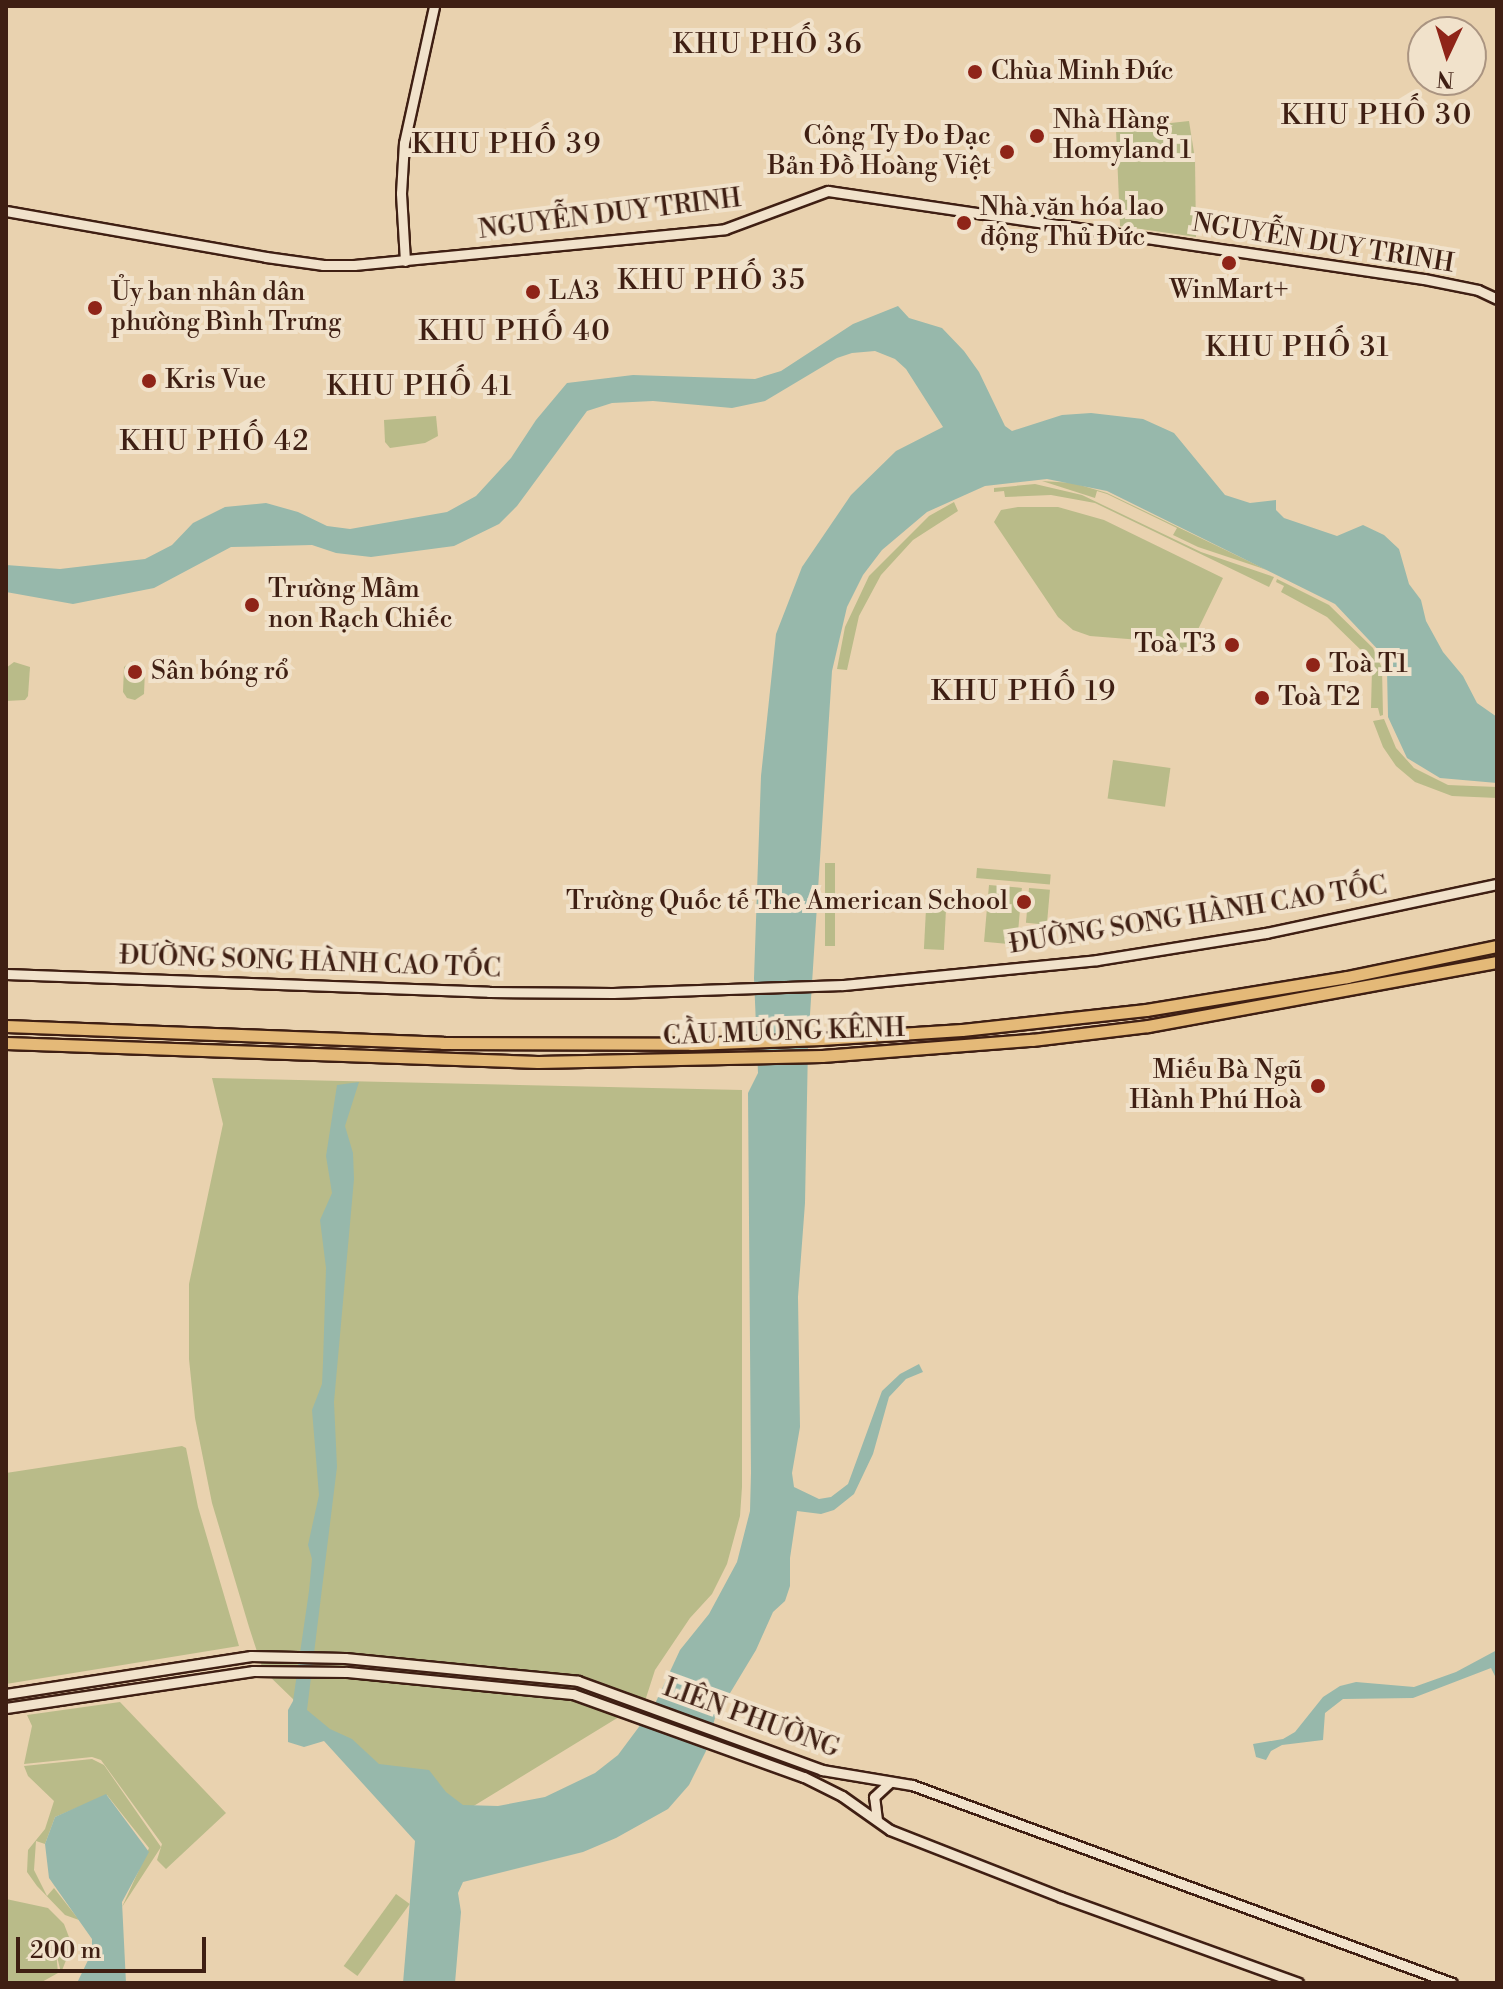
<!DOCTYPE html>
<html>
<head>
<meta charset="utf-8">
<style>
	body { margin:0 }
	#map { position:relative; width:1503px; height:1989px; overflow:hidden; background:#e9d2af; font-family:"Libre Bodoni",serif }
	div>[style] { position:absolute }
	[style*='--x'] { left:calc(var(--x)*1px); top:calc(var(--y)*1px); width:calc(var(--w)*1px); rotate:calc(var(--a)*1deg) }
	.green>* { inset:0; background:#b9bb89; transform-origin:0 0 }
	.water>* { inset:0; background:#97b8ab }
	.roads { filter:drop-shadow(2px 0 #3f1f13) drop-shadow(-2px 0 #3f1f13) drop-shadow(0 2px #3f1f13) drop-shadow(0 -2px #3f1f13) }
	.secondary>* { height:9px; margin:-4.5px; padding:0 4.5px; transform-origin:4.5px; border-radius:4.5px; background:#f1e2cb }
	.highway>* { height:11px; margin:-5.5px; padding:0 5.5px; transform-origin:5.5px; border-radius:5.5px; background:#e4b978 }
	.dots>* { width:22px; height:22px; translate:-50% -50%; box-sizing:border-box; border:4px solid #f1e2cb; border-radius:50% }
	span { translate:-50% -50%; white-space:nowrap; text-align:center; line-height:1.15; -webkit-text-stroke:8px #f1e2cb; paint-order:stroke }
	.poi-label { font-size:26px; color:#3f1f13 }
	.left { translate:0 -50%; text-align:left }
	.right { translate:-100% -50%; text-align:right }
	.street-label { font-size:26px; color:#3f1f13 }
	.neighbourhood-label { font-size:28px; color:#3f1f13; letter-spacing:2px }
	.frame { position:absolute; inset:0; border:8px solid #3f1f13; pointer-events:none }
	.north { position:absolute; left:1407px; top:16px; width:80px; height:80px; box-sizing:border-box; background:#f1e2cb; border:2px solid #aa9481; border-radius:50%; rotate:184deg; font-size:22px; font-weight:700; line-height:32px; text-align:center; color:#3f1f13 }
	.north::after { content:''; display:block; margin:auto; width:28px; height:36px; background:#8f2418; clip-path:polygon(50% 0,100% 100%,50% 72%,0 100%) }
	.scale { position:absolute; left:16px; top:1937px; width:190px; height:36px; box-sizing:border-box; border:4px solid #3f1f13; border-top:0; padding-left:10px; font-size:24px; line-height:28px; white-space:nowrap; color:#3f1f13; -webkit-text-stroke:6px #f1e2cb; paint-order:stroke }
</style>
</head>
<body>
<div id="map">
	<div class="green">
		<i style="clip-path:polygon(1189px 121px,1195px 159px,1196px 237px,1120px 226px,1116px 129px)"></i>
		<i style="clip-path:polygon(436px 416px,438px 436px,425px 443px,390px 448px,385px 442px,384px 420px)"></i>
		<i style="clip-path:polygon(1042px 481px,1073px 483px,1107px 493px,1267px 570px,1198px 547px,1173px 535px,1177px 528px,1107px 494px,1097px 491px,1095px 498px)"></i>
		<i style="clip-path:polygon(1035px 484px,1082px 495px,1201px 552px,1274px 577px,1269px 587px,1095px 503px,1051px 495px,1005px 497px,1004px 491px,994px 492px,994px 488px)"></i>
		<i style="clip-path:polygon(954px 502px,958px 511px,913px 540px,881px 575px,859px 616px,847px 670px,837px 669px,845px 627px,869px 576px,929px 516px)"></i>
		<i style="clip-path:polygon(1018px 507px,1058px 507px,1104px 520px,1223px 578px,1187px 652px,1166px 642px,1090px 636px,1073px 630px,1058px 617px,994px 522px,1001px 510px)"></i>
		<i style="clip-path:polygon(1277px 579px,1329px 605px,1373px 648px,1382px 668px,1383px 715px,1380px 716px,1378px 708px,1371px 708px,1372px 669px,1367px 656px,1327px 617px,1281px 592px,1284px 586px,1276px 582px)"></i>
		<i style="clip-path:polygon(132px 661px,145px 670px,144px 694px,135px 700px,127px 698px,123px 692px,124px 667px)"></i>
		<i style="clip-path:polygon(14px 662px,30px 667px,28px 696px,25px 700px,6px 701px,6px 668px)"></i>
		<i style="clip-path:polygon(1384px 719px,1396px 748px,1414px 768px,1448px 785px,1497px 787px,1497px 798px,1452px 796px,1415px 782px,1396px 766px,1383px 747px,1373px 721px)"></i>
		<i style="left:1113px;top:760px;width:58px;height:39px;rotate:8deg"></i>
		<i style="left:825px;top:863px;width:10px;height:83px"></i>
		<i style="left:977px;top:868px;width:74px;height:10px;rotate:5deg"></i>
		<i style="left:989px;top:885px;width:33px;height:57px;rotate:5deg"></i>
		<i style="left:1029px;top:888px;width:21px;height:35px;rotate:5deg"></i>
		<i style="left:926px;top:909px;width:20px;height:40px;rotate:3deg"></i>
		<i style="clip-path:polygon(212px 1078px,742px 1090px,742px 1487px,740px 1516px,727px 1564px,712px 1594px,690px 1618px,655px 1670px,645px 1701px,436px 1829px,427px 1829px,263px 1670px,249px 1627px,212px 1503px,195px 1418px,189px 1359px,189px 1284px,223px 1124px)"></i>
		<i style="clip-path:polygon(182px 1446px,186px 1448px,198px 1507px,239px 1646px,6px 1684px,6px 1473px)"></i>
		<i style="clip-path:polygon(120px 1702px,226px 1813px,166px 1869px,157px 1860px,162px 1844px,101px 1760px,92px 1757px,24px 1764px,32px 1726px,27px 1715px)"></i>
		<i style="clip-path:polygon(92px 1759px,104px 1765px,161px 1847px,122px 1907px,149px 1848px,107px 1795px,55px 1817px,45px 1844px,36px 1841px,34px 1870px,47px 1896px,54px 1888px,79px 1920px,65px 1915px,37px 1886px,27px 1872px,28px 1850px,45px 1829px,54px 1801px,28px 1776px,24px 1766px)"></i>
		<i style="left:396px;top:1894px;width:17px;height:89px;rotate:36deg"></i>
		<i style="clip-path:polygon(6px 1899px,48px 1908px,64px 1924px,72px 1945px,61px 1973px,56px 1952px,58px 1973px,40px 1983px,6px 1983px)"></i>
	</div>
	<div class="water">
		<i style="clip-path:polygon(898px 306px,909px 318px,942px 328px,964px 351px,979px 372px,1005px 426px,1012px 431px,1062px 415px,1091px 413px,1143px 419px,1174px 433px,1225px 495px,1250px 503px,1276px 500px,1276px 510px,1284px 518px,1337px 536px,1363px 525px,1384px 535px,1399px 549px,1409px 584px,1421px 600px,1426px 621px,1443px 652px,1463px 676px,1477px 703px,1497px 717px,1497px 783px,1440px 778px,1407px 758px,1388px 717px,1387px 670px,1383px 655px,1335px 604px,1107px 491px,1047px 479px,985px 486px,927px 512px,882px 550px,863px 575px,847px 607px,832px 671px,808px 1046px,805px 1203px,798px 1297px,800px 1427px,792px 1473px,794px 1487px,819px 1499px,831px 1497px,848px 1484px,882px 1391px,900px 1374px,919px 1364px,923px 1372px,906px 1379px,889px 1397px,873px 1454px,854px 1494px,834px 1510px,821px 1514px,797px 1511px,790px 1558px,790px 1586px,785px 1601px,773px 1612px,756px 1650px,715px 1718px,706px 1751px,689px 1785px,668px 1809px,616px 1838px,583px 1852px,463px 1882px,458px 1893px,461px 1912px,455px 1983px,403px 1983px,415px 1841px,324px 1741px,304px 1747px,288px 1742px,288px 1710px,293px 1701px,309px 1591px,312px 1559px,308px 1545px,319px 1495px,312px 1410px,322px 1384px,323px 1362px,326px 1268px,320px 1220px,332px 1193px,326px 1156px,337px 1085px,359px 1082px,345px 1126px,353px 1153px,354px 1179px,334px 1402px,337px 1467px,307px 1710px,330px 1729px,352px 1739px,379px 1764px,429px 1770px,446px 1792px,463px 1805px,498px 1806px,545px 1797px,595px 1773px,618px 1755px,653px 1708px,680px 1650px,709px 1614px,737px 1562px,750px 1511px,751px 1473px,748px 1093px,758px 1073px,754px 978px,761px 776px,776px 634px,802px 567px,851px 495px,896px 451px,943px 427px,906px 369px,895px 359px,875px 351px,852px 353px,837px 358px,765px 401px,732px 408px,653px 401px,612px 403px,587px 411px,517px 506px,499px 524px,454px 546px,371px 557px,336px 553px,312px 545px,231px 547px,154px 588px,73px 604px,6px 592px,6px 565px,60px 569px,145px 559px,172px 545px,193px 523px,225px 507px,266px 503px,298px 512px,327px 526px,350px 529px,447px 512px,476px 496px,511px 458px,536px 420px,567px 383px,633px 375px,755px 379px,781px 371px,853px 324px)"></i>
		<i style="clip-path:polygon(1497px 1650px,1497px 1680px,1491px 1668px,1413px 1698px,1343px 1699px,1325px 1713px,1323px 1740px,1282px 1745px,1271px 1751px,1266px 1760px,1256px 1757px,1253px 1744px,1283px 1739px,1295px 1732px,1323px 1697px,1340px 1686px,1356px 1682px,1414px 1687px,1456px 1672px)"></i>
		<i style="clip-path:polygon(106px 1794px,149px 1852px,122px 1902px,126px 1983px,77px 1983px,92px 1952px,92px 1939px,49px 1878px,45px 1844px,55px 1817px)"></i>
	</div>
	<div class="roads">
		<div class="secondary">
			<i style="--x:6;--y:211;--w:264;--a:10"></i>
			<i style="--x:266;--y:257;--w:58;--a:8"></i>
			<i style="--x:323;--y:265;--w:31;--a:0"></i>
			<i style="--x:354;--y:265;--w:373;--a:-5.5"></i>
			<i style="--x:725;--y:229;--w:110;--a:-20.3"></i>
			<i style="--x:828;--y:191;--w:602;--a:8.4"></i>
			<i style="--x:1424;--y:279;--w:55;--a:11.5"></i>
			<i style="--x:1478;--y:290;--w:21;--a:25"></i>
			<i style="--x:405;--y:261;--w:68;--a:-93.4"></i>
			<i style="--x:401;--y:193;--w:50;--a:-86.6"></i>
			<i style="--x:404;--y:143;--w:140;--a:-77.6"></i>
			<i style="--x:6;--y:974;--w:483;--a:2.1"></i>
			<i style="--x:489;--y:992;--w:124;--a:0.5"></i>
			<i style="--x:613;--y:993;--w:230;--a:-2"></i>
			<i style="--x:843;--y:985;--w:255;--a:-5.6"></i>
			<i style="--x:1097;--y:960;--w:171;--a:-9.1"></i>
			<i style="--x:1266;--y:933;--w:236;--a:-12"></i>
			<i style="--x:6;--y:1694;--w:248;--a:-8.8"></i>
			<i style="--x:251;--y:1656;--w:94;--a:1.2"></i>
			<i style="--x:345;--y:1658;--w:234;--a:5.6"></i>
			<i style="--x:578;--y:1681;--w:260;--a:20"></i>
			<i style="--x:822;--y:1770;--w:91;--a:9.5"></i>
			<i style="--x:912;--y:1785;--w:575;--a:20.14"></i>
			<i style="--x:6;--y:1708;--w:250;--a:-8.5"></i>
			<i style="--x:253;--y:1671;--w:94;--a:0.6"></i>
			<i style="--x:347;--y:1672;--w:227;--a:5.6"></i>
			<i style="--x:573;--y:1694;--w:245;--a:19.8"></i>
			<i style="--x:804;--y:1777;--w:42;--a:26.6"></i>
			<i style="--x:842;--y:1796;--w:59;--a:35.3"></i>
			<i style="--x:890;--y:1830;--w:184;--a:21.4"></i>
			<i style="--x:1061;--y:1897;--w:252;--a:19.9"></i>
			<i style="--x:877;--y:1820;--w:23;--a:-97"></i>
			<i style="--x:874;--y:1797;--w:21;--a:-43"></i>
		</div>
		<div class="highway">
			<i style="--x:6;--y:1026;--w:437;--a:2.2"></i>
			<i style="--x:443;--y:1043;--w:248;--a:0.2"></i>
			<i style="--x:691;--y:1044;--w:130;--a:-2.2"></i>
			<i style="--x:821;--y:1039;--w:141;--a:-3.7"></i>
			<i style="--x:962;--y:1030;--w:185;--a:-6.2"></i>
			<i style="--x:1146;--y:1010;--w:204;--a:-9.3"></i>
			<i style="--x:1347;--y:977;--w:153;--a:-11.7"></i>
			<i style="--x:6;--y:1043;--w:532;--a:2.05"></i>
			<i style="--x:538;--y:1062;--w:284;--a:-1.2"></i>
			<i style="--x:822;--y:1056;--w:211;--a:-4.4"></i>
			<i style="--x:1032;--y:1040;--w:117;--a:-6.9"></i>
			<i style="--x:1148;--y:1026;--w:355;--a:-10.4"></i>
		</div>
	</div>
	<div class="dots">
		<i style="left:975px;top:72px;background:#8f2418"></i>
		<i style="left:1037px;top:136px;background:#8f2418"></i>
		<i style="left:1007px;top:152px;background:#8f2418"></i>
		<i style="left:964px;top:223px;background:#8f2418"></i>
		<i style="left:1229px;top:263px;background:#8f2418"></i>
		<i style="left:533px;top:292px;background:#8f2418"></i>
		<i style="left:95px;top:308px;background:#8f2418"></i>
		<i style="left:149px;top:381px;background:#8f2418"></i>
		<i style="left:252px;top:605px;background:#8f2418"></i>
		<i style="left:1232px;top:645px;background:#8f2418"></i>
		<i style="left:1313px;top:665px;background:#8f2418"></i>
		<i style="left:135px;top:672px;background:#8f2418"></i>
		<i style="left:1262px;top:698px;background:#8f2418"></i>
		<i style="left:1024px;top:902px;background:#8f2418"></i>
		<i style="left:1318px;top:1086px;background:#8f2418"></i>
	</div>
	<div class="poi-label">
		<span class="left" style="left:991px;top:72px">Chùa Minh Đức</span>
		<span class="left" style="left:1053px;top:136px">Nhà Hàng<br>Homyland 1</span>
		<span class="right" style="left:991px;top:152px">Công Ty Đo Đạc<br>Bản Đồ Hoàng Việt</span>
		<span class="left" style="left:980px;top:223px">Nhà văn hóa lao<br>động Thủ Đức</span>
		<span style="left:1229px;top:291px">WinMart+</span>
		<span class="left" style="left:549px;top:292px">LA3</span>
		<span class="left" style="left:111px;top:308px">Ủy ban nhân dân<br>phường Bình Trưng</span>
		<span class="left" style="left:165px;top:381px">Kris Vue</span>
		<span class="left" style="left:268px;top:605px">Trường Mầm<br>non Rạch Chiếc</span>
		<span class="right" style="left:1216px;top:645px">Toà T3</span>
		<span class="left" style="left:1329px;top:665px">Toà T1</span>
		<span class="left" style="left:151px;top:672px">Sân bóng rổ</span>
		<span class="left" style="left:1278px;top:698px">Toà T2</span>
		<span class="right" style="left:1008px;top:902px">Trường Quốc tế The American School</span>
		<span class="right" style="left:1302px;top:1086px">Miếu Bà Ngũ<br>Hành Phú Hoà</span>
	</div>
	<div class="street-label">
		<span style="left:610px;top:215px;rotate:-7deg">NGUYỄN DUY TRINH</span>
		<span style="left:1323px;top:244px;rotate:9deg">NGUYỄN DUY TRINH</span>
		<span style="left:1198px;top:916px;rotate:-9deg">ĐƯỜNG SONG HÀNH CAO TỐC</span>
		<span style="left:310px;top:963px;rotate:2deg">ĐƯỜNG SONG HÀNH CAO TỐC</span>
		<span style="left:784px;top:1033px;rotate:-2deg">CẦU MƯƠNG KÊNH</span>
		<span style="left:751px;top:1719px;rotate:20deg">LIÊN PHƯỜNG</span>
	</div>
	<div class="neighbourhood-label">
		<span style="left:768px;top:45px">KHU PHỐ 36</span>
		<span style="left:1377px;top:116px">KHU PHỐ 30</span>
		<span style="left:507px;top:145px">KHU PHỐ 39</span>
		<span style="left:712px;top:281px">KHU PHỐ 35</span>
		<span style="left:515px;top:332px">KHU PHỐ 40</span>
		<span style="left:1298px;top:348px">KHU PHỐ 31</span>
		<span style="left:420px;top:387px">KHU PHỐ 41</span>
		<span style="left:215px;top:442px">KHU PHỐ 42</span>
		<span style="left:1024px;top:692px">KHU PHỐ 19</span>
	</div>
	<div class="frame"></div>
	<div class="north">N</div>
	<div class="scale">200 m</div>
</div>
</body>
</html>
